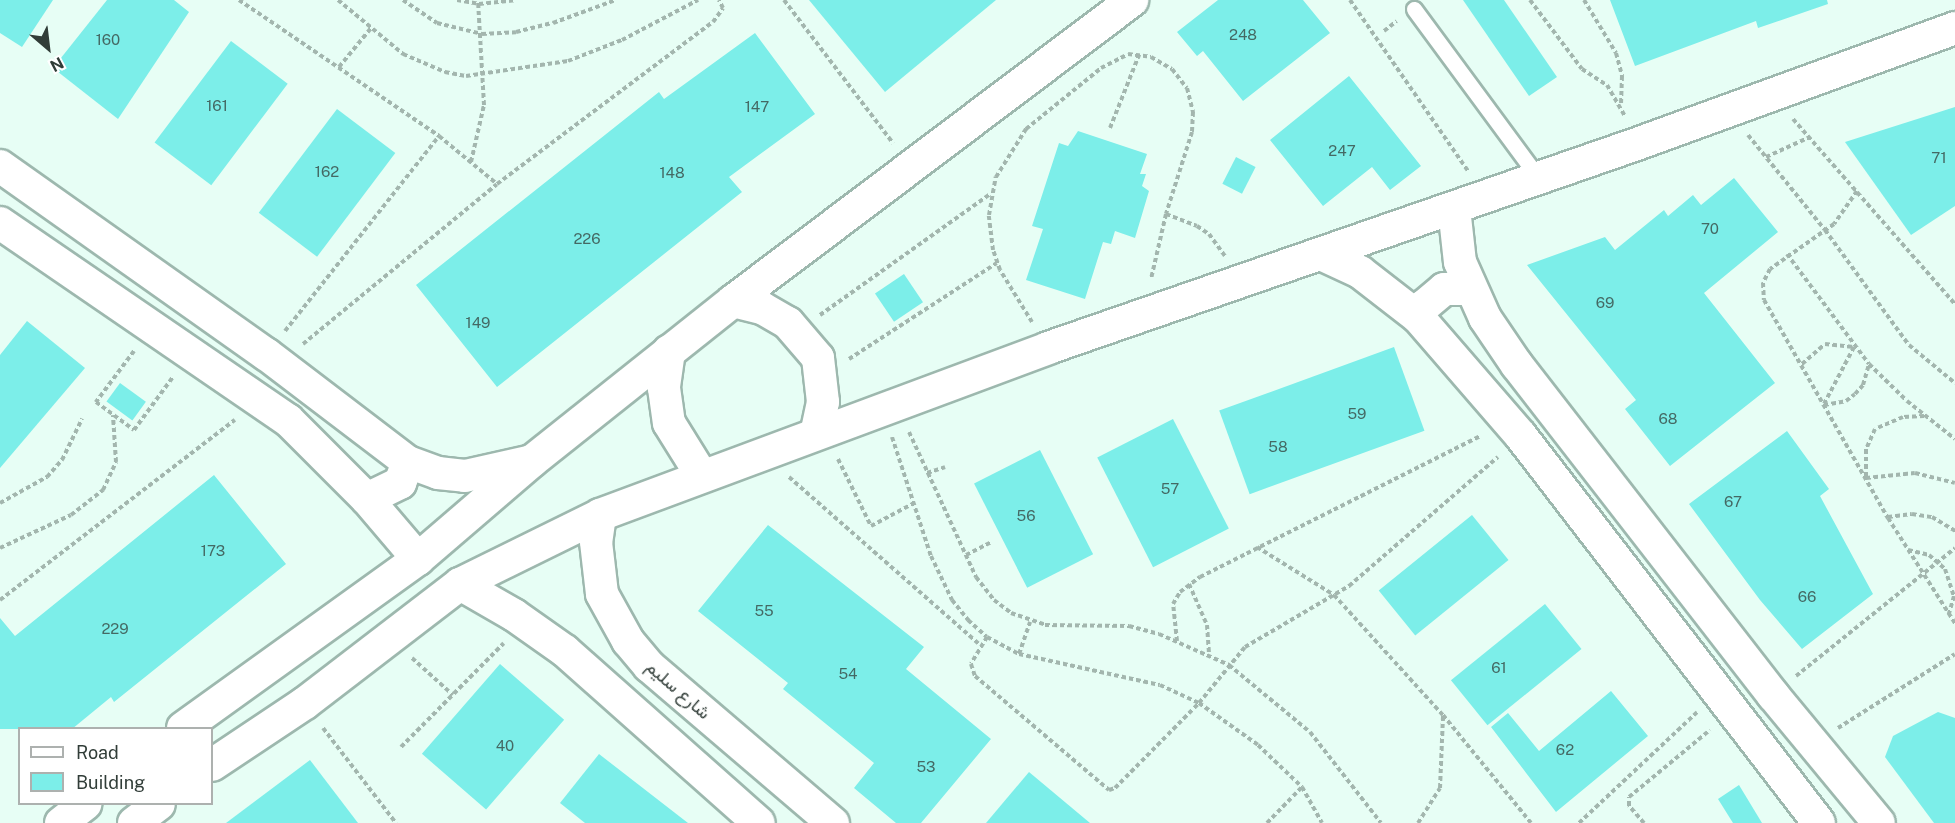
<!DOCTYPE html>
<html>
<head>
<meta charset="utf-8">
<style>
	body { margin:0 }
	#map { position:relative; width:1955px; height:823px; overflow:hidden; background:#e7fef5; font-family:"Public Sans",Vazirmatn,sans-serif }
	div>[style] { position:absolute }
	[style*='--x'] { left:calc(var(--x)*1px); top:calc(var(--y)*1px); width:calc(var(--w)*1px); rotate:calc(var(--a)*1deg) }
	.building>* { inset:0; background:#7ceee9; transform-origin:0 0 }
	.path>* { height:4px; margin-top:-2px; transform-origin:0; background:repeating-linear-gradient(90deg,#a3b6ae 0 4.5px,transparent 0 7.5px) }
	.roads { filter:drop-shadow(2px 0 #9db8ae) drop-shadow(-2px 0 #9db8ae) drop-shadow(0 2px #9db8ae) drop-shadow(0 -2px #9db8ae) }
	.lane>* { height:15px; margin:-7.5px; padding:0 7.5px; transform-origin:7.5px; border-radius:7.5px; background:#fff }
	.street>* { height:32px; margin:-16px; padding:0 16px; transform-origin:16px; border-radius:16px; background:#fff }
	span { translate:-50% -50%; white-space:nowrap; text-align:center; line-height:1.15; -webkit-text-stroke:4.5px #fff; paint-order:stroke }
	.number-label { font-size:15px; color:#446964 }
	.number-label span { -webkit-text-stroke-width:0 }
	.street-label { font-size:18px; color:#313d38 }
	.legend { position:absolute; left:18px; top:727px; width:195px; height:78px; box-sizing:border-box; background:#fff; border:2px solid #adb1af; margin:0; padding:8px 10px; list-style:none; font-size:18px; color:#313d38 }
	.legend li { display:flex; align-items:center; gap:12px; height:30px }
	.legend b { width:30px; border:2px solid #adb1af }
	.north { position:absolute; left:18px; top:18px; width:60px; height:60px; -webkit-text-stroke:4px #fff; paint-order:stroke; rotate:152deg; font-size:16px; font-weight:700; line-height:24px; text-align:center; color:#313d38 }
	.north::after { content:''; display:block; margin:auto; width:21px; height:27px; background:#313d38; clip-path:polygon(50% 0,100% 100%,50% 72%,0 100%) }
</style>
</head>
<body>
<div id="map">
	<div class="building">
		<i style="clip-path:polygon(0 0,53px 0,22px 47px,0 33px)"></i>
		<i style="clip-path:polygon(107px 0,174px 0,189px 12px,118px 119px,53px 68px)"></i>
		<i style="clip-path:polygon(809px 0,996px 0,885px 92px)"></i>
		<i style="clip-path:polygon(1218px 0,1303px 0,1330px 33px,1243px 101px,1203px 51px,1197px 56px,1177px 32px)"></i>
		<i style="clip-path:polygon(1463px 0,1504px 0,1557px 77px,1529px 96px)"></i>
		<i style="clip-path:polygon(1610px 0,1827px 0,1828px 4px,1758px 28px,1756px 21px,1635px 66px)"></i>
		<i style="clip-path:polygon(755px 33px,815px 114px,729px 177px,742px 192px,497px 387px,416px 285px,659px 92px,664px 99px)"></i>
		<i style="left:231px;top:41px;width:71px;height:127px;rotate:37deg"></i>
		<i style="clip-path:polygon(1349px 76px,1421px 166px,1390px 190px,1372px 167px,1323px 206px,1270px 140px)"></i>
		<i style="clip-path:polygon(1955px 107px,1955px 206px,1911px 235px,1845px 142px)"></i>
		<i style="left:337px;top:109px;width:73px;height:130px;rotate:37deg"></i>
		<i style="clip-path:polygon(1078px 131px,1147px 154px,1140px 174px,1146px 174px,1142px 186px,1149px 191px,1135px 238px,1115px 231px,1111px 244px,1103px 242px,1085px 299px,1026px 280px,1043px 229px,1032px 226px,1059px 143px,1068px 146px)"></i>
		<i style="left:1236px;top:157px;width:22px;height:30px;rotate:27deg"></i>
		<i style="clip-path:polygon(1734px 178px,1778px 232px,1704px 293px,1775px 383px,1670px 466px,1625px 409px,1636px 400px,1527px 265px,1605px 237px,1615px 250px,1664px 210px,1668px 216px,1693px 195px,1701px 205px)"></i>
		<i style="left:904px;top:274px;width:34px;height:35px;rotate:56deg"></i>
		<i style="clip-path:polygon(27px 321px,85px 368px,0 468px,0 355px)"></i>
		<i style="left:1394px;top:347px;width:89px;height:186px;rotate:70deg"></i>
		<i style="left:120px;top:383px;width:32px;height:23px;rotate:36deg"></i>
		<i style="left:1173px;top:419px;width:123px;height:85px;rotate:63deg"></i>
		<i style="clip-path:polygon(1787px 431px,1829px 489px,1820px 496px,1873px 594px,1802px 649px,1760px 600px,1689px 504px)"></i>
		<i style="left:1040px;top:450px;width:117px;height:74px;rotate:63deg"></i>
		<i style="clip-path:polygon(214px 475px,286px 564px,114px 702px,111px 697px,72px 729px,0 729px,0 618px,15px 636px)"></i>
		<i style="left:1472px;top:515px;width:58px;height:120px;rotate:51deg"></i>
		<i style="clip-path:polygon(768px 525px,924px 647px,906px 669px,991px 739px,921px 823px,896px 823px,854px 788px,874px 763px,783px 689px,788px 683px,698px 611px)"></i>
		<i style="left:1545px;top:604px;width:58px;height:121px;rotate:51deg"></i>
		<i style="left:500px;top:664px;width:85px;height:119px;rotate:41deg"></i>
		<i style="clip-path:polygon(1611px 691px,1648px 736px,1556px 812px,1491px 727px,1508px 713px,1539px 751px)"></i>
		<i style="clip-path:polygon(1938px 712px,1955px 718px,1955px 823px,1934px 823px,1885px 757px,1893px 736px)"></i>
		<i style="clip-path:polygon(599px 754px,688px 823px,585px 823px,560px 803px)"></i>
		<i style="clip-path:polygon(310px 760px,358px 823px,226px 823px)"></i>
		<i style="clip-path:polygon(1029px 772px,1090px 823px,986px 823px)"></i>
		<i style="clip-path:polygon(1739px 785px,1762px 823px,1733px 823px,1718px 799px)"></i>
	</div>
	<div class="path">
		<i style="--x:239;--y:0;--w:242;--a:34.2"></i>
		<i style="--x:439;--y:136;--w:75;--a:39.6"></i>
		<i style="--x:338;--y:0;--w:85;--a:39.7"></i>
		<i style="--x:403;--y:54;--w:46;--a:23.2"></i>
		<i style="--x:445;--y:72;--w:21;--a:11"></i>
		<i style="--x:466;--y:76;--w:103;--a:-8.4"></i>
		<i style="--x:568;--y:61;--w:58;--a:-21.3"></i>
		<i style="--x:622;--y:40;--w:86;--a:-27.8"></i>
		<i style="--x:403;--y:0;--w:41;--a:34.1"></i>
		<i style="--x:437;--y:23;--w:46;--a:13.7"></i>
		<i style="--x:482;--y:34;--w:34;--a:-3"></i>
		<i style="--x:516;--y:32;--w:38;--a:-14"></i>
		<i style="--x:553;--y:23;--w:67;--a:-20.1"></i>
		<i style="--x:457;--y:0;--w:22;--a:10"></i>
		<i style="--x:479;--y:4;--w:36;--a:-6"></i>
		<i style="--x:784;--y:0;--w:180;--a:52.7"></i>
		<i style="--x:1350;--y:0;--w:208;--a:55.4"></i>
		<i style="--x:1530;--y:0;--w:86;--a:53"></i>
		<i style="--x:1582;--y:69;--w:30;--a:33"></i>
		<i style="--x:1607;--y:85;--w:36;--a:60"></i>
		<i style="--x:1584;--y:0;--w:62;--a:58.9"></i>
		<i style="--x:1616;--y:53;--w:24;--a:75"></i>
		<i style="--x:1622;--y:76;--w:27;--a:92"></i>
		<i style="--x:1384;--y:31;--w:16;--a:-38"></i>
		<i style="--x:339;--y:67;--w:50;--a:-50.6"></i>
		<i style="--x:1793;--y:119;--w:246;--a:48.8"></i>
		<i style="--x:1110;--y:128;--w:79;--a:-68.3"></i>
		<i style="--x:1748;--y:135;--w:122;--a:51"></i>
		<i style="--x:1825;--y:230;--w:142;--a:53.9"></i>
		<i style="--x:1909;--y:345;--w:60;--a:39.6"></i>
		<i style="--x:1766;--y:157;--w:48;--a:-24.4"></i>
		<i style="--x:471;--y:162;--w:58;--a:-77.2"></i>
		<i style="--x:484;--y:105;--w:105;--a:-93.3"></i>
		<i style="--x:1857;--y:191;--w:40;--a:124.9"></i>
		<i style="--x:1834;--y:224;--w:78;--a:144.9"></i>
		<i style="--x:1770;--y:269;--w:16;--a:117"></i>
		<i style="--x:1763;--y:283;--w:17;--a:87"></i>
		<i style="--x:1764;--y:300;--w:251;--a:60.4"></i>
		<i style="--x:1888;--y:518;--w:125;--a:57.5"></i>
		<i style="--x:1166;--y:214;--w:33;--a:21"></i>
		<i style="--x:1197;--y:226;--w:14;--a:34"></i>
		<i style="--x:1209;--y:234;--w:27;--a:54"></i>
		<i style="--x:1787;--y:254;--w:137;--a:53.3"></i>
		<i style="--x:1869;--y:364;--w:53;--a:44.2"></i>
		<i style="--x:1907;--y:401;--w:61;--a:38.4"></i>
		<i style="--x:820;--y:315;--w:209;--a:-35.4"></i>
		<i style="--x:1032;--y:322;--w:61;--a:-121.6"></i>
		<i style="--x:1000;--y:270;--w:21;--a:-109"></i>
		<i style="--x:993;--y:250;--w:35;--a:-97"></i>
		<i style="--x:989;--y:215;--w:39;--a:-80"></i>
		<i style="--x:996;--y:177;--w:57;--a:-58"></i>
		<i style="--x:1026;--y:129;--w:97;--a:-39.1"></i>
		<i style="--x:1101;--y:68;--w:30;--a:-27"></i>
		<i style="--x:1128;--y:54;--w:23;--a:7"></i>
		<i style="--x:1151;--y:57;--w:24;--a:30"></i>
		<i style="--x:1172;--y:69;--w:24;--a:52"></i>
		<i style="--x:1187;--y:88;--w:25;--a:76"></i>
		<i style="--x:1193;--y:112;--w:20;--a:93"></i>
		<i style="--x:1192;--y:132;--w:86;--a:107.6"></i>
		<i style="--x:1166;--y:214;--w:67;--a:103"></i>
		<i style="--x:285;--y:331;--w:248;--a:-51.7"></i>
		<i style="--x:303;--y:344;--w:251;--a:-39.5"></i>
		<i style="--x:497;--y:184;--w:270;--a:-36.9"></i>
		<i style="--x:713;--y:22;--w:17;--a:-54"></i>
		<i style="--x:723;--y:8;--w:9;--a:-117"></i>
		<i style="--x:134;--y:351;--w:64;--a:126.7"></i>
		<i style="--x:96;--y:402;--w:47;--a:36.4"></i>
		<i style="--x:134;--y:430;--w:66;--a:-53.7"></i>
		<i style="--x:849;--y:359;--w:176;--a:-33"></i>
		<i style="--x:1802;--y:364;--w:30;--a:-41"></i>
		<i style="--x:1825;--y:344;--w:29;--a:6"></i>
		<i style="--x:1854;--y:347;--w:64;--a:117.8"></i>
		<i style="--x:1824;--y:405;--w:22;--a:-10"></i>
		<i style="--x:1846;--y:401;--w:11;--a:-38"></i>
		<i style="--x:1855;--y:394;--w:12;--a:-48"></i>
		<i style="--x:1863;--y:385;--w:22;--a:-74"></i>
		<i style="--x:1924;--y:416;--w:21;--a:177"></i>
		<i style="--x:1903;--y:417;--w:30;--a:157"></i>
		<i style="--x:1875;--y:429;--w:22;--a:114"></i>
		<i style="--x:1866;--y:449;--w:29;--a:90"></i>
		<i style="--x:1866;--y:478;--w:49;--a:-5.8"></i>
		<i style="--x:1915;--y:473;--w:41;--a:14"></i>
		<i style="--x:909;--y:432;--w:160;--a:65.2"></i>
		<i style="--x:976;--y:577;--w:29;--a:52"></i>
		<i style="--x:994;--y:600;--w:21;--a:37"></i>
		<i style="--x:1011;--y:613;--w:36;--a:19"></i>
		<i style="--x:1045;--y:625;--w:84;--a:0.7"></i>
		<i style="--x:1129;--y:626;--w:31;--a:15"></i>
		<i style="--x:1159;--y:634;--w:77;--a:23.9"></i>
		<i style="--x:1229;--y:665;--w:105;--a:39.6"></i>
		<i style="--x:1310;--y:732;--w:115;--a:52"></i>
		<i style="--x:892;--y:437;--w:125;--a:71.9"></i>
		<i style="--x:931;--y:556;--w:49;--a:64.5"></i>
		<i style="--x:952;--y:600;--w:26;--a:51"></i>
		<i style="--x:968;--y:620;--w:25;--a:42"></i>
		<i style="--x:987;--y:637;--w:36;--a:28"></i>
		<i style="--x:1019;--y:654;--w:144;--a:12.4"></i>
		<i style="--x:1160;--y:685;--w:43;--a:24.8"></i>
		<i style="--x:1199;--y:703;--w:72;--a:35.4"></i>
		<i style="--x:1258;--y:745;--w:61;--a:43.7"></i>
		<i style="--x:1302;--y:787;--w:41;--a:60.9"></i>
		<i style="--x:838;--y:459;--w:75;--a:63.8"></i>
		<i style="--x:871;--y:526;--w:49;--a:-28.1"></i>
		<i style="--x:927;--y:473;--w:19;--a:-18"></i>
		<i style="--x:789;--y:477;--w:254;--a:41.3"></i>
		<i style="--x:0;--y:503;--w:54;--a:-29"></i>
		<i style="--x:47;--y:477;--w:23;--a:-49"></i>
		<i style="--x:62;--y:460;--w:46;--a:-64"></i>
		<i style="--x:1888;--y:517;--w:24;--a:-7"></i>
		<i style="--x:1912;--y:514;--w:20;--a:9"></i>
		<i style="--x:1932;--y:517;--w:27;--a:31"></i>
		<i style="--x:1257;--y:547;--w:91;--a:31.9"></i>
		<i style="--x:1334;--y:595;--w:162;--a:47.8"></i>
		<i style="--x:1443;--y:715;--w:139;--a:50.8"></i>
		<i style="--x:0;--y:548;--w:78;--a:-24.9"></i>
		<i style="--x:71;--y:515;--w:41;--a:-38"></i>
		<i style="--x:103;--y:490;--w:31;--a:-65"></i>
		<i style="--x:116;--y:462;--w:47;--a:-93.7"></i>
		<i style="--x:1908;--y:550;--w:22;--a:13"></i>
		<i style="--x:1929;--y:555;--w:21;--a:41"></i>
		<i style="--x:1945;--y:569;--w:28;--a:72"></i>
		<i style="--x:1954;--y:596;--w:19;--a:106"></i>
		<i style="--x:966;--y:555;--w:28;--a:-27"></i>
		<i style="--x:1189;--y:584;--w:45;--a:66.3"></i>
		<i style="--x:1207;--y:625;--w:30;--a:86"></i>
		<i style="--x:0;--y:600;--w:296;--a:-37.5"></i>
		<i style="--x:987;--y:637;--w:31;--a:121"></i>
		<i style="--x:971;--y:664;--w:13;--a:72"></i>
		<i style="--x:975;--y:676;--w:176;--a:40.4"></i>
		<i style="--x:1109;--y:790;--w:6;--a:-18"></i>
		<i style="--x:1115;--y:788;--w:120;--a:-45.3"></i>
		<i style="--x:1199;--y:703;--w:72;--a:-50.6"></i>
		<i style="--x:1245;--y:647;--w:121;--a:-30.4"></i>
		<i style="--x:1349;--y:586;--w:197;--a:-40.9"></i>
		<i style="--x:1177;--y:641;--w:37;--a:-96"></i>
		<i style="--x:1173;--y:604;--w:14;--a:-60"></i>
		<i style="--x:1180;--y:592;--w:25;--a:-37"></i>
		<i style="--x:1200;--y:577;--w:313;--a:-26.7"></i>
		<i style="--x:1019;--y:654;--w:34;--a:-71"></i>
		<i style="--x:412;--y:658;--w:55;--a:42.1"></i>
		<i style="--x:1796;--y:676;--w:204;--a:-38.8"></i>
		<i style="--x:323;--y:728;--w:120;--a:52.5"></i>
		<i style="--x:1838;--y:728;--w:138;--a:-32.3"></i>
		<i style="--x:401;--y:747;--w:146;--a:-45.3"></i>
		<i style="--x:1267;--y:823;--w:50;--a:-45.8"></i>
		<i style="--x:1418;--y:823;--w:41;--a:-57.8"></i>
		<i style="--x:1440;--y:788;--w:72;--a:-87.6"></i>
		<i style="--x:1579;--y:823;--w:162;--a:-43.2"></i>
		<i style="--x:1644;--y:823;--w:23;--a:-131"></i>
		<i style="--x:1629;--y:806;--w:9;--a:-90"></i>
		<i style="--x:1629;--y:797;--w:105;--a:-39.6"></i>
	</div>
	<div class="roads">
		<div class="lane">
			<i style="--x:1414;--y:9;--w:209;--a:53.6"></i>
		</div>
		<div class="street">
			<i style="--x:0;--y:166;--w:326;--a:35.3"></i>
			<i style="--x:266;--y:354;--w:178;--a:37.3"></i>
			<i style="--x:408;--y:462;--w:32;--a:20"></i>
			<i style="--x:438;--y:473;--w:27;--a:6"></i>
			<i style="--x:465;--y:476;--w:65;--a:-12.5"></i>
			<i style="--x:1454;--y:208;--w:54;--a:83.7"></i>
			<i style="--x:1460;--y:262;--w:61;--a:65.9"></i>
			<i style="--x:1485;--y:318;--w:57;--a:55.8"></i>
			<i style="--x:1517;--y:365;--w:418;--a:52.2"></i>
			<i style="--x:1773;--y:695;--w:166;--a:50.4"></i>
			<i style="--x:0;--y:223;--w:349;--a:34.4"></i>
			<i style="--x:288;--y:420;--w:112;--a:45"></i>
			<i style="--x:367;--y:499;--w:79;--a:49.6"></i>
			<i style="--x:1323;--y:255;--w:41;--a:24.7"></i>
			<i style="--x:1360;--y:272;--w:73;--a:37.8"></i>
			<i style="--x:1418;--y:317;--w:157;--a:49.1"></i>
			<i style="--x:1521;--y:436;--w:488;--a:52.4"></i>
			<i style="--x:733;--y:301;--w:30;--a:14"></i>
			<i style="--x:762;--y:308;--w:30;--a:30"></i>
			<i style="--x:788;--y:323;--w:46;--a:49.4"></i>
			<i style="--x:818;--y:358;--w:44;--a:83.5"></i>
			<i style="--x:823;--y:402;--w:30;--a:102"></i>
			<i style="--x:1418;--y:317;--w:13;--a:-61"></i>
			<i style="--x:1424;--y:306;--w:26;--a:-40"></i>
			<i style="--x:1444;--y:289;--w:27;--a:0"></i>
			<i style="--x:669;--y:351;--w:37;--a:98"></i>
			<i style="--x:664;--y:388;--w:35;--a:82"></i>
			<i style="--x:669;--y:423;--w:62;--a:58.1"></i>
			<i style="--x:367;--y:499;--w:37;--a:-26"></i>
			<i style="--x:400;--y:483;--w:22;--a:-69"></i>
			<i style="--x:600;--y:515;--w:27;--a:98"></i>
			<i style="--x:596;--y:542;--w:52;--a:83.4"></i>
			<i style="--x:602;--y:594;--w:54;--a:61"></i>
			<i style="--x:628;--y:641;--w:33;--a:50"></i>
			<i style="--x:649;--y:666;--w:242;--a:40.5"></i>
			<i style="--x:460;--y:584;--w:62;--a:29.9"></i>
			<i style="--x:514;--y:615;--w:62;--a:35.2"></i>
			<i style="--x:565;--y:651;--w:259;--a:41.6"></i>
			<i style="--x:183;--y:728;--w:289;--a:-35.7"></i>
			<i style="--x:418;--y:559;--w:150;--a:-40.7"></i>
			<i style="--x:532;--y:461;--w:257;--a:-38.5"></i>
			<i style="--x:733;--y:301;--w:500;--a:-37"></i>
			<i style="--x:212;--y:765;--w:112;--a:-33.7"></i>
			<i style="--x:305;--y:703;--w:195;--a:-37.5"></i>
			<i style="--x:460;--y:584;--w:156;--a:-26.2"></i>
			<i style="--x:600;--y:515;--w:478;--a:-20.4"></i>
			<i style="--x:1048;--y:348;--w:620;--a:-19.11"></i>
			<i style="--x:1634;--y:145;--w:342;--a:-20"></i>
			<i style="--x:61;--y:823;--w:31;--a:-38"></i>
			<i style="--x:134;--y:823;--w:31;--a:-37"></i>
		</div>
	</div>
	<div class="number-label">
		<span style="left:1243px;top:35px">248</span>
		<span style="left:108px;top:40px">160</span>
		<span style="left:217px;top:106px">161</span>
		<span style="left:757px;top:107px">147</span>
		<span style="left:1342px;top:151px">247</span>
		<span style="left:1939px;top:158px">71</span>
		<span style="left:327px;top:172px">162</span>
		<span style="left:672px;top:173px">148</span>
		<span style="left:1710px;top:229px">70</span>
		<span style="left:587px;top:239px">226</span>
		<span style="left:1605px;top:303px">69</span>
		<span style="left:478px;top:323px">149</span>
		<span style="left:1357px;top:414px">59</span>
		<span style="left:1668px;top:419px">68</span>
		<span style="left:1278px;top:447px">58</span>
		<span style="left:1170px;top:489px">57</span>
		<span style="left:1733px;top:502px">67</span>
		<span style="left:1026px;top:516px">56</span>
		<span style="left:213px;top:551px">173</span>
		<span style="left:1807px;top:597px">66</span>
		<span style="left:764px;top:611px">55</span>
		<span style="left:115px;top:629px">229</span>
		<span style="left:1499px;top:668px">61</span>
		<span style="left:848px;top:674px">54</span>
		<span style="left:505px;top:746px">40</span>
		<span style="left:1565px;top:750px">62</span>
		<span style="left:926px;top:767px">53</span>
	</div>
	<div class="street-label">
		<span style="left:678px;top:690px;rotate:41deg">شارع سليم</span>
	</div>
	<ul class="legend">
	<li><b style="height:8px;background:#fff"></b>Road</li>
	<li><b style="height:16px;background:#7ceee9"></b>Building</li>
	</ul>
	<div class="north">N</div>
</div>
</body>
</html>
